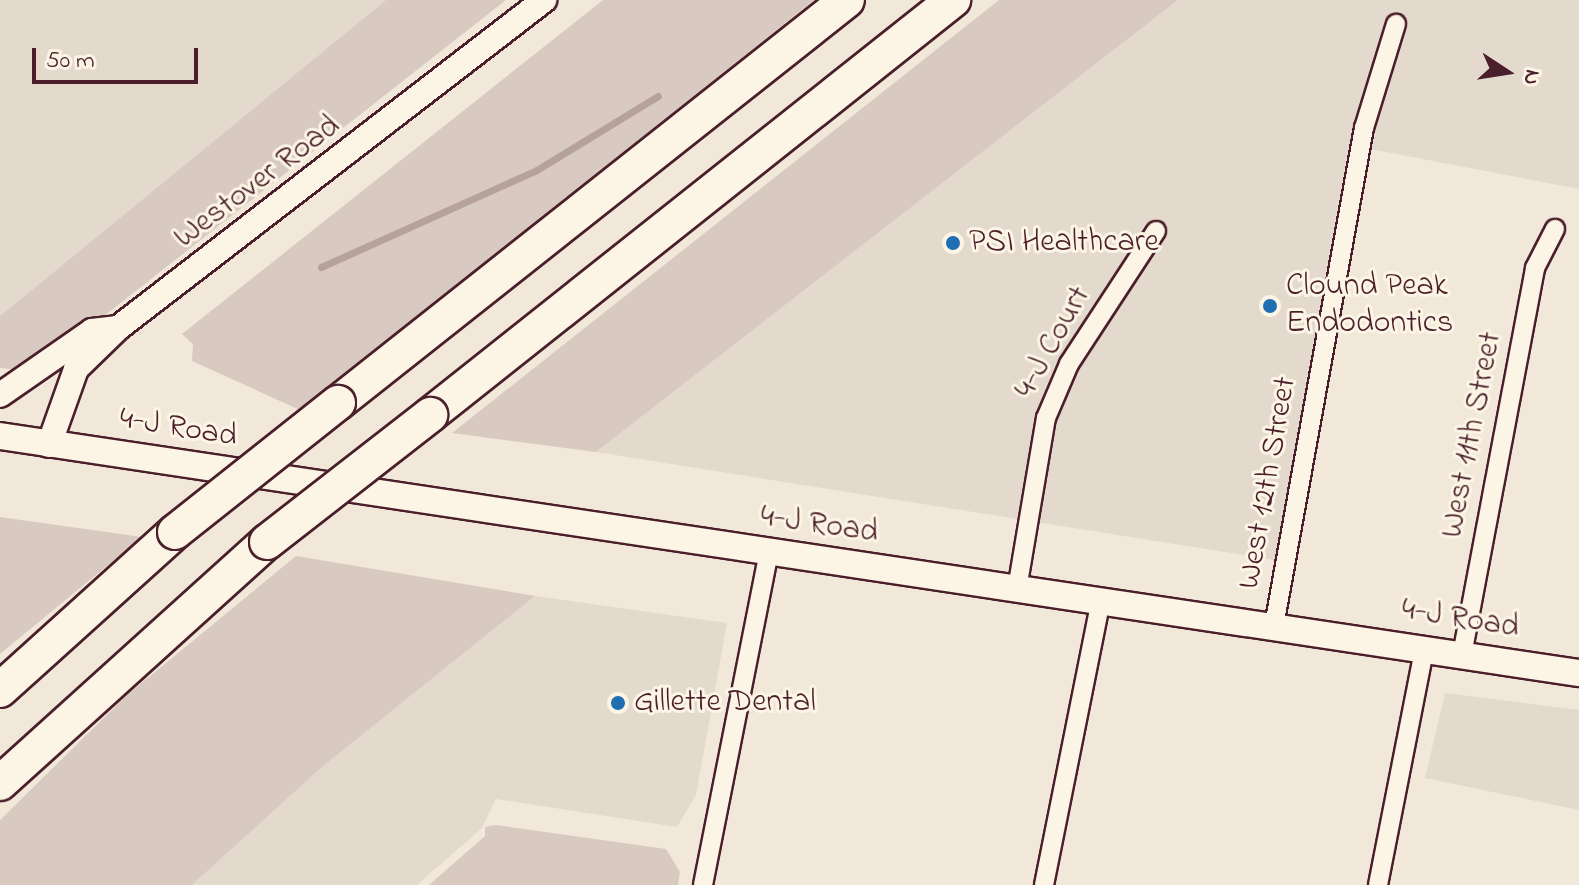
<!DOCTYPE html>
<html>
<head>
<meta charset="utf-8">
<style>
	body { margin:0 }
	#map { position:relative; width:1579px; height:885px; overflow:hidden; background:#f1e8da; font-family:"Indie Flower",sans-serif }
	div>[style] { position:absolute }
	[style*='--x'] { left:calc(var(--x)*1px); top:calc(var(--y)*1px); width:calc(var(--w)*1px); rotate:calc(var(--a)*1deg) }
	.built>* { inset:0; background:#e4d9cd }
	.green>* { inset:0; background:#d8cac0 }
	.stream>* { height:7px; margin:-3.5px; padding:0 3.5px; transform-origin:3.5px; border-radius:3.5px; background:#b6a19c }
	.roads { filter:drop-shadow(2px 0 #4a1f2b) drop-shadow(-2px 0 #4a1f2b) drop-shadow(0 2px #4a1f2b) drop-shadow(0 -2px #4a1f2b) }
	.minor>* { height:18px; margin:-9px; padding:0 9px; transform-origin:9px; border-radius:9px; background:#fcf5e5 }
	.tertiary>* { height:24px; margin:-12px; padding:0 12px; transform-origin:12px; border-radius:12px; background:#fcf5e5 }
	.secondary>* { height:26px; margin:-13px; padding:0 13px; transform-origin:13px; border-radius:13px; background:#fcf5e5 }
	.motorway>* { height:34px; margin:-17px; padding:0 17px; transform-origin:17px; border-radius:17px; background:#fcf5e5 }
	.bridges { filter:drop-shadow(2px 0 #4a1f2b) drop-shadow(-2px 0 #4a1f2b) drop-shadow(0 2px #4a1f2b) drop-shadow(0 -2px #4a1f2b) }
	.motorway-bridge>* { height:34px; margin:-17px; padding:0 17px; transform-origin:17px; border-radius:17px; background:#fcf5e5 }
	.dots>* { width:22px; height:22px; translate:-50% -50%; box-sizing:border-box; border:4px solid #fcf5e5; border-radius:50% }
	span { translate:-50% -50%; white-space:nowrap; text-align:center; line-height:1.15; -webkit-text-stroke:6px #fcf5e5; paint-order:stroke }
	.street-label { font-size:32px; color:#4a1f2b }
	.poi-label { font-size:32px; color:#4a1f2b }
	.left { translate:0 -50%; text-align:left }
	.north { position:absolute; left:1467px; top:32px; width:80px; height:80px; -webkit-text-stroke:6px #fcf5e5; paint-order:stroke; rotate:102deg; font-size:22px; font-weight:700; line-height:32px; text-align:center; color:#4a1f2b }
	.north::after { content:''; display:block; margin:auto; width:28px; height:36px; background:#4a1f2b; clip-path:polygon(50% 0,100% 100%,50% 72%,0 100%) }
	.scale { position:absolute; left:32px; top:48px; width:166px; height:36px; box-sizing:border-box; border:4px solid #4a1f2b; border-top:0; padding-left:10px; font-size:24px; line-height:28px; white-space:nowrap; color:#4a1f2b; -webkit-text-stroke:6px #fcf5e5; paint-order:stroke }
</style>
</head>
<body>
<div id="map">
	<div class="built">
		<i style="clip-path:polygon(0 0,386px 0,0 316px)"></i>
		<i style="clip-path:polygon(1178px 0,1579px 0,1579px 189px,1349px 145px,1275px 560px,596px 452px)"></i>
		<i style="clip-path:polygon(535px 596px,727px 623px,696px 795px,677px 827px,496px 799px,482px 828px,417px 885px,192px 885px,322px 767px)"></i>
		<i style="clip-path:polygon(1445px 693px,1579px 710px,1579px 810px,1425px 778px)"></i>
	</div>
	<div class="green">
		<i style="clip-path:polygon(386px 0,506px 0,34px 371px,0 368px,0 316px)"></i>
		<i style="clip-path:polygon(603px 0,814px 0,300px 410px,192px 361px,193px 344px,182px 334px)"></i>
		<i style="clip-path:polygon(999px 0,1178px 0,596px 452px,452px 433px)"></i>
		<i style="clip-path:polygon(0 517px,142px 537px,0 654px)"></i>
		<i style="clip-path:polygon(296px 556px,535px 596px,322px 767px,192px 885px,0 885px,0 820px,127px 695px)"></i>
		<i style="clip-path:polygon(496px 825px,666px 849px,680px 872px,678px 885px,429px 885px,485px 836px,485px 827px)"></i>
	</div>
	<div class="stream">
		<i style="--x:321;--y:267;--w:235;--a:-24.2"></i>
		<i style="--x:535;--y:171;--w:144;--a:-31.4"></i>
	</div>
	<div class="roads">
		<div class="minor">
			<i style="--x:1017;--y:589;--w:173;--a:-80.4"></i>
			<i style="--x:1046;--y:418;--w:59;--a:-66.9"></i>
			<i style="--x:1069;--y:364;--w:159;--a:-56.8"></i>
			<i style="--x:1274;--y:626;--w:506;--a:-79.76"></i>
			<i style="--x:1364;--y:128;--w:109;--a:-72.9"></i>
			<i style="--x:1462;--y:655;--w:394;--a:-79.3"></i>
			<i style="--x:1535;--y:268;--w:44;--a:-62.9"></i>
			<i style="--x:703;--y:885;--w:338;--a:-78.8"></i>
			<i style="--x:1044;--y:885;--w:290;--a:-78.7"></i>
			<i style="--x:1378;--y:885;--w:239;--a:-78.9"></i>
		</div>
		<div class="tertiary">
			<i style="--x:0;--y:395;--w:112;--a:-34.8"></i>
			<i style="--x:92;--y:331;--w:24;--a:-7"></i>
			<i style="--x:49;--y:445;--w:81;--a:-70.4"></i>
			<i style="--x:76;--y:369;--w:59;--a:-44.3"></i>
			<i style="--x:118;--y:328;--w:538;--a:-37.59"></i>
		</div>
		<div class="secondary">
			<i style="--x:0;--y:436;--w:1597;--a:8.54"></i>
		</div>
		<div class="motorway">
			<i style="--x:338;--y:403;--w:649;--a:-38.37"></i>
			<i style="--x:430;--y:415;--w:668;--a:-38.43"></i>
			<i style="--x:0;--y:690;--w:236;--a:-42.1"></i>
			<i style="--x:0;--y:783;--w:360;--a:-42.1"></i>
		</div>
	</div>
	<div class="bridges">
		<div class="motorway-bridge">
			<i style="--x:175;--y:532;--w:208;--a:-38.4"></i>
			<i style="--x:267;--y:542;--w:207;--a:-37.9"></i>
		</div>
	</div>
	<div class="dots">
		<i style="left:953px;top:243px;background:#1f6fb2"></i>
		<i style="left:1270px;top:306px;background:#1f6fb2"></i>
		<i style="left:618px;top:703px;background:#1f6fb2"></i>
	</div>
	<div class="street-label">
		<span style="left:258px;top:183px;rotate:-37deg">Westover Road</span>
		<span style="left:1054px;top:343px;rotate:-61deg">4-J Court</span>
		<span style="left:178px;top:429px;rotate:9deg">4-J Road</span>
		<span style="left:1473px;top:435px;rotate:-79deg">West 11th Street</span>
		<span style="left:1269px;top:483px;rotate:-80deg">West 12th Street</span>
		<span style="left:819px;top:526px;rotate:8deg">4-J Road</span>
		<span style="left:1460px;top:620px;rotate:9deg">4-J Road</span>
	</div>
	<div class="poi-label">
		<span class="left" style="left:969px;top:243px">PSI Healthcare</span>
		<span class="left" style="left:1286px;top:306px">Clound Peak<br>Endodontics</span>
		<span class="left" style="left:634px;top:703px">Gillette Dental</span>
	</div>
	<div class="north">N</div>
	<div class="scale">50 m</div>
</div>
</body>
</html>
